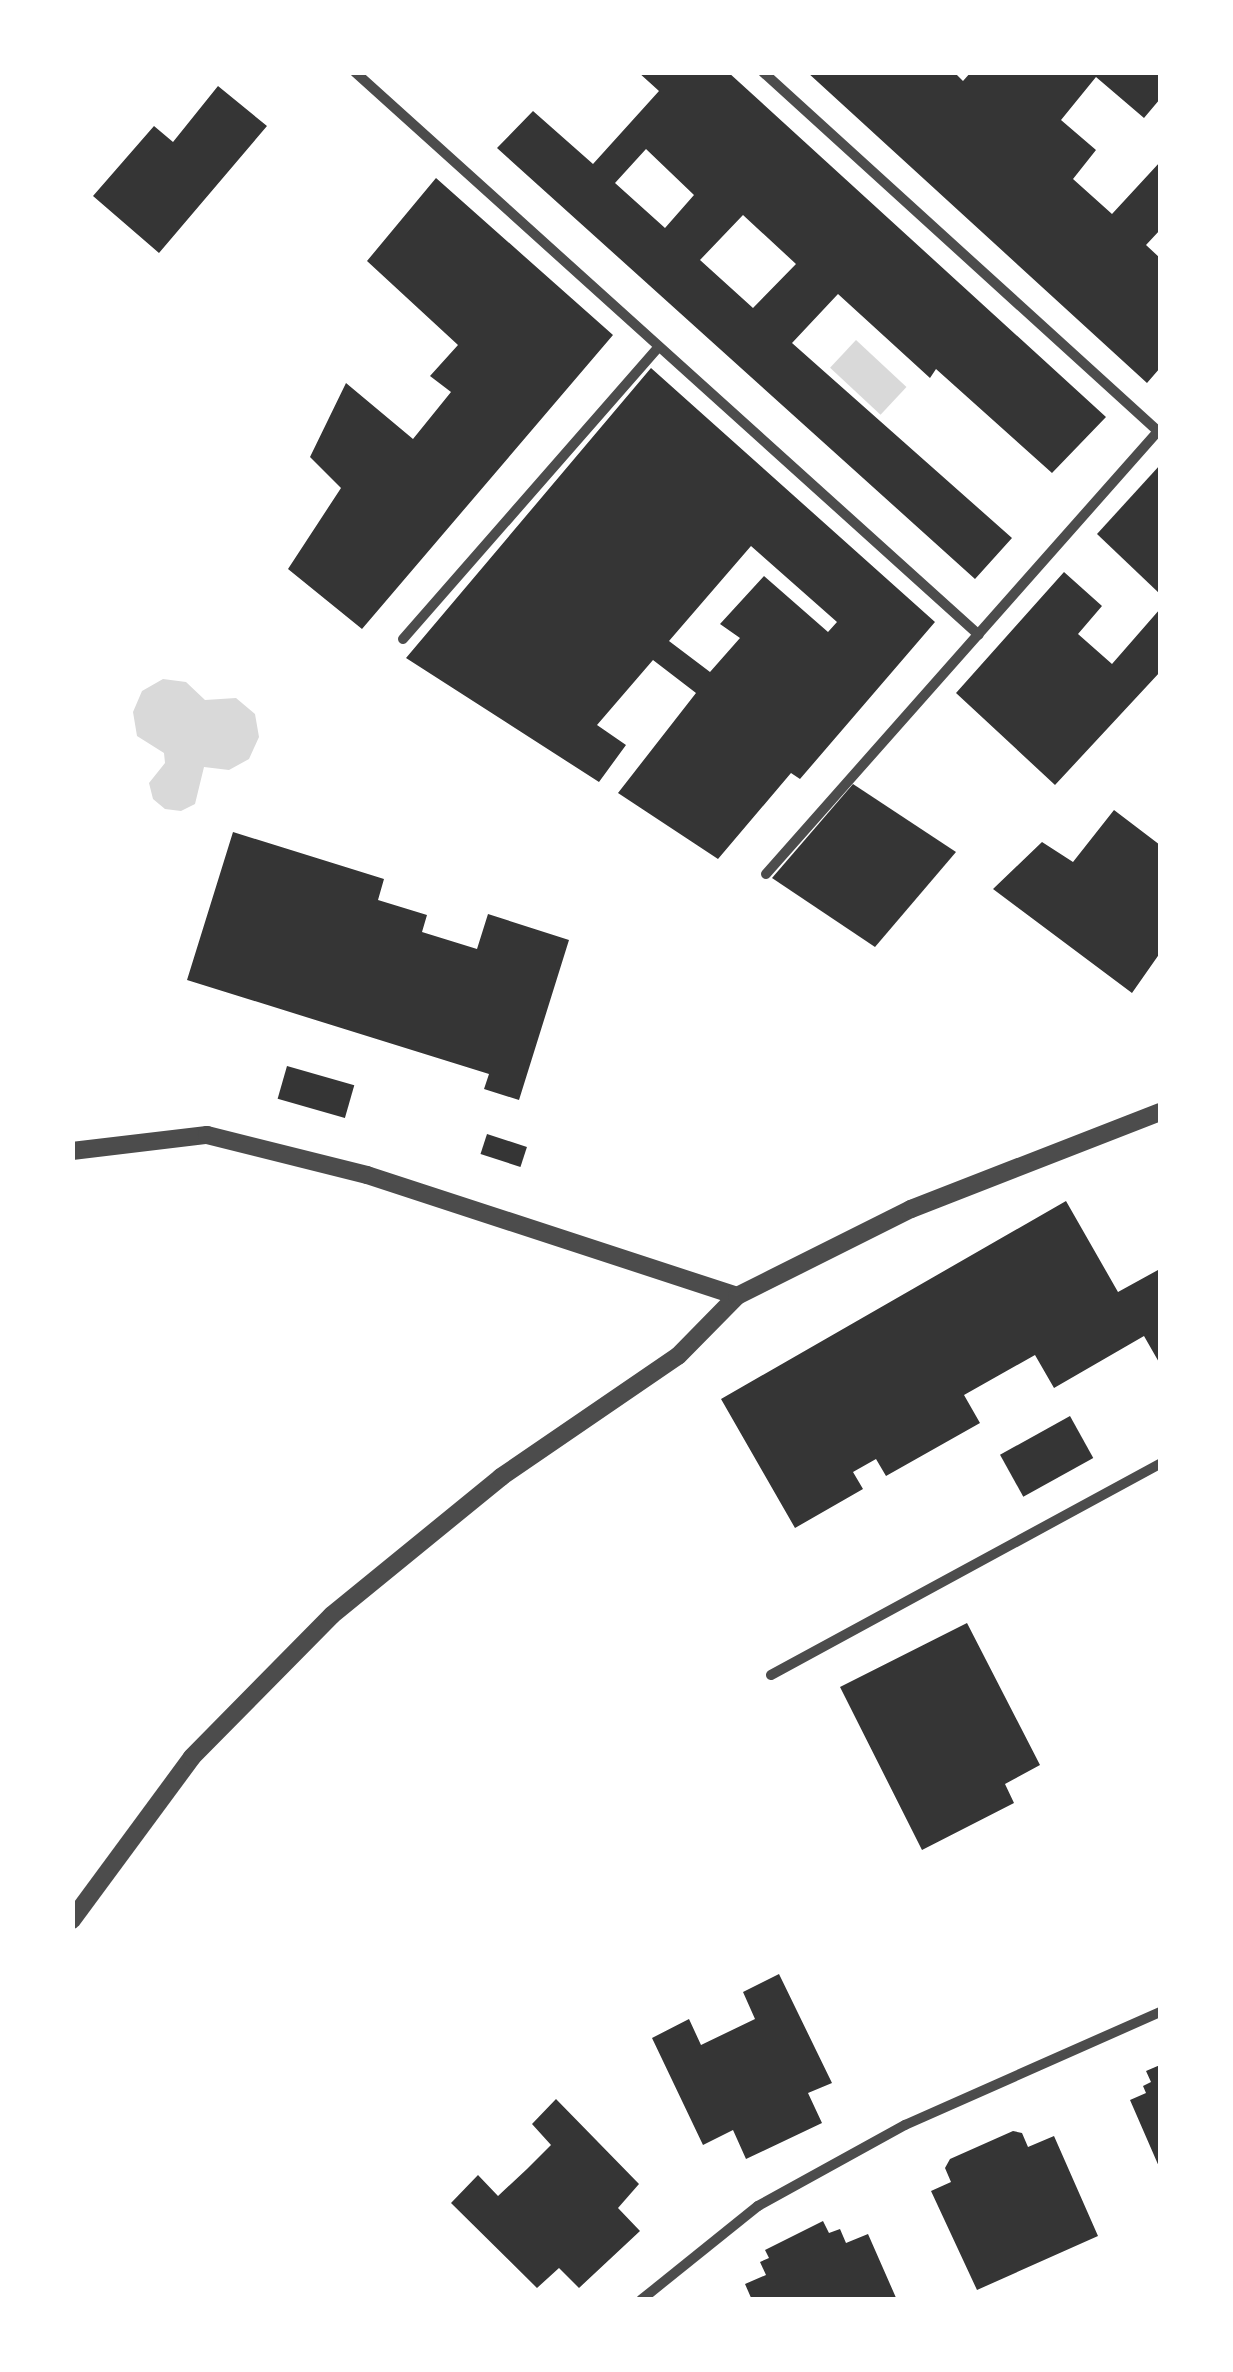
<!DOCTYPE html>
<html>
<head>
<meta charset="utf-8">
<style>
	body { margin:0 }
	#map { position:relative; width:1233px; height:2372px; overflow:hidden; background:#fff; font-family:"Alegreya Sans",sans-serif }
	div>[style] { position:absolute }
	[style*='--x'] { left:calc(var(--x)*1px); top:calc(var(--y)*1px); width:calc(var(--w)*1px); rotate:calc(var(--a)*1deg) }
	.water>* { inset:0; background:#d9d9d9; transform-origin:0 0 }
	.building>* { inset:0; background:#353535; transform-origin:0 0 }
	.minor>* { height:10px; margin:-5px; padding:0 5px; transform-origin:5px; border-radius:5px; background:#4c4c4c }
	.tertiary>* { height:18px; margin:-9px; padding:0 9px; transform-origin:9px; border-radius:9px; background:#4c4c4c }
	span { translate:-50% -50%; white-space:nowrap; text-align:center; line-height:1.15; -webkit-text-stroke:8px #fff; paint-order:stroke }
	.frame { position:absolute; inset:0; border:75px solid #fff; pointer-events:none }
</style>
</head>
<body>
<div id="map">
	<div class="water">
		<i style="left:856px;top:340px;width:69px;height:38px;rotate:43deg"></i>
		<i style="clip-path:polygon(163px 679px,186px 682px,205px 700px,236px 698px,255px 714px,259px 737px,249px 759px,229px 770px,204px 767px,195px 804px,181px 811px,165px 809px,153px 799px,149px 783px,165px 763px,164px 753px,137px 736px,133px 712px,142px 691px)"></i>
	</div>
	<div class="building">
		<i style="clip-path:polygon(evenodd,638px 72px,728px 72px,1106px 417px,1052px 473px,936px 369px,930px 378px,838px 294px,792px 343px,1012px 538px,975px 579px,497px 148px,533px 111px,593px 164px,659px 91px,638px 72px,646px 149px,694px 195px,665px 228px,615px 183px,646px 149px,638px 72px,743px 215px,796px 264px,753px 308px,700px 260px,743px 215px)"></i>
		<i style="clip-path:polygon(807px 72px,954px 72px,963px 81px,971px 72px,1160px 72px,1160px 99px,1144px 118px,1096px 77px,1061px 120px,1096px 150px,1073px 179px,1112px 214px,1160px 162px,1160px 230px,1146px 245px,1160px 258px,1160px 368px,1147px 383px)"></i>
		<i style="clip-path:polygon(218px 86px,267px 126px,159px 253px,93px 196px,154px 126px,173px 142px)"></i>
		<i style="clip-path:polygon(436px 178px,613px 335px,362px 629px,288px 569px,341px 488px,310px 457px,346px 383px,413px 439px,451px 392px,430px 376px,458px 345px,367px 261px)"></i>
		<i style="clip-path:polygon(evenodd,651px 368px,935px 622px,800px 779px,791px 773px,718px 859px,618px 793px,696px 693px,653px 660px,597px 725px,626px 745px,599px 782px,406px 658px,651px 368px,751px 546px,837px 622px,828px 632px,764px 576px,720px 624px,740px 638px,710px 672px,669px 641px,751px 546px)"></i>
		<i style="clip-path:polygon(1160px 465px,1160px 594px,1097px 534px)"></i>
		<i style="clip-path:polygon(1064px 572px,1102px 606px,1078px 634px,1112px 664px,1160px 609px,1160px 672px,1055px 785px,956px 693px)"></i>
		<i style="clip-path:polygon(853px 784px,956px 852px,875px 947px,772px 878px)"></i>
		<i style="clip-path:polygon(1114px 810px,1160px 845px,1160px 953px,1132px 993px,993px 889px,1042px 842px,1073px 862px)"></i>
		<i style="clip-path:polygon(233px 832px,384px 879px,378px 900px,427px 915px,422px 932px,477px 949px,488px 914px,569px 940px,519px 1100px,484px 1089px,489px 1074px,187px 980px)"></i>
		<i style="left:287px;top:1066px;width:70px;height:34px;rotate:16deg"></i>
		<i style="left:487px;top:1134px;width:42px;height:21px;rotate:18deg"></i>
		<i style="clip-path:polygon(1066px 1201px,1118px 1292px,1158px 1270px,1160px 1364px,1144px 1336px,1054px 1388px,1035px 1355px,964px 1395px,980px 1423px,886px 1476px,876px 1459px,853px 1472px,863px 1489px,795px 1528px,721px 1399px)"></i>
		<i style="left:1070px;top:1416px;width:48px;height:80px;rotate:61deg"></i>
		<i style="clip-path:polygon(967px 1623px,1040px 1765px,1005px 1784px,1014px 1803px,922px 1850px,840px 1687px)"></i>
		<i style="clip-path:polygon(779px 1974px,832px 2083px,808px 2093px,822px 2123px,746px 2159px,733px 2130px,703px 2145px,652px 2038px,689px 2019px,701px 2045px,755px 2019px,743px 1992px)"></i>
		<i style="clip-path:polygon(1160px 2065px,1160px 2169px,1130px 2100px,1146px 2093px,1143px 2086px,1151px 2082px,1146px 2071px)"></i>
		<i style="clip-path:polygon(556px 2099px,639px 2184px,618px 2208px,640px 2231px,579px 2288px,559px 2268px,537px 2288px,451px 2203px,478px 2175px,498px 2196px,527px 2169px,551px 2145px,532px 2124px)"></i>
		<i style="clip-path:polygon(1013px 2131px,1022px 2133px,1028px 2147px,1054px 2136px,1098px 2236px,977px 2290px,931px 2191px,951px 2182px,945px 2168px,950px 2159px)"></i>
		<i style="clip-path:polygon(823px 2221px,829px 2233px,840px 2229px,846px 2243px,868px 2234px,897px 2300px,752px 2300px,745px 2284px,766px 2275px,760px 2262px,769px 2258px,765px 2250px)"></i>
	</div>
	<div class="minor">
		<i style="--x:355;--y:72;--w:840;--a:42.06"></i>
		<i style="--x:763;--y:72;--w:537;--a:42.28"></i>
		<i style="--x:403;--y:639;--w:388;--a:-48.8"></i>
		<i style="--x:766;--y:874;--w:594;--a:-48.48"></i>
		<i style="--x:771;--y:1675;--w:443;--a:-28.5"></i>
		<i style="--x:641;--y:2300;--w:150;--a:-38.8"></i>
		<i style="--x:758;--y:2206;--w:168;--a:-28.9"></i>
		<i style="--x:905;--y:2125;--w:279;--a:-23.9"></i>
	</div>
	<div class="tertiary">
		<i style="--x:72;--y:1151;--w:136;--a:-6.8"></i>
		<i style="--x:207;--y:1135;--w:165;--a:14"></i>
		<i style="--x:367;--y:1175;--w:389;--a:18.1"></i>
		<i style="--x:72;--y:1920;--w:202;--a:-53.6"></i>
		<i style="--x:192;--y:1757;--w:199;--a:-45.4"></i>
		<i style="--x:332;--y:1615;--w:218;--a:-39.2"></i>
		<i style="--x:501;--y:1477;--w:214;--a:-34.4"></i>
		<i style="--x:678;--y:1356;--w:84;--a:-45.5"></i>
		<i style="--x:737;--y:1296;--w:195;--a:-26.6"></i>
		<i style="--x:911;--y:1209;--w:267;--a:-21.3"></i>
	</div>
	<div class="frame"></div>
</div>
</body>
</html>
